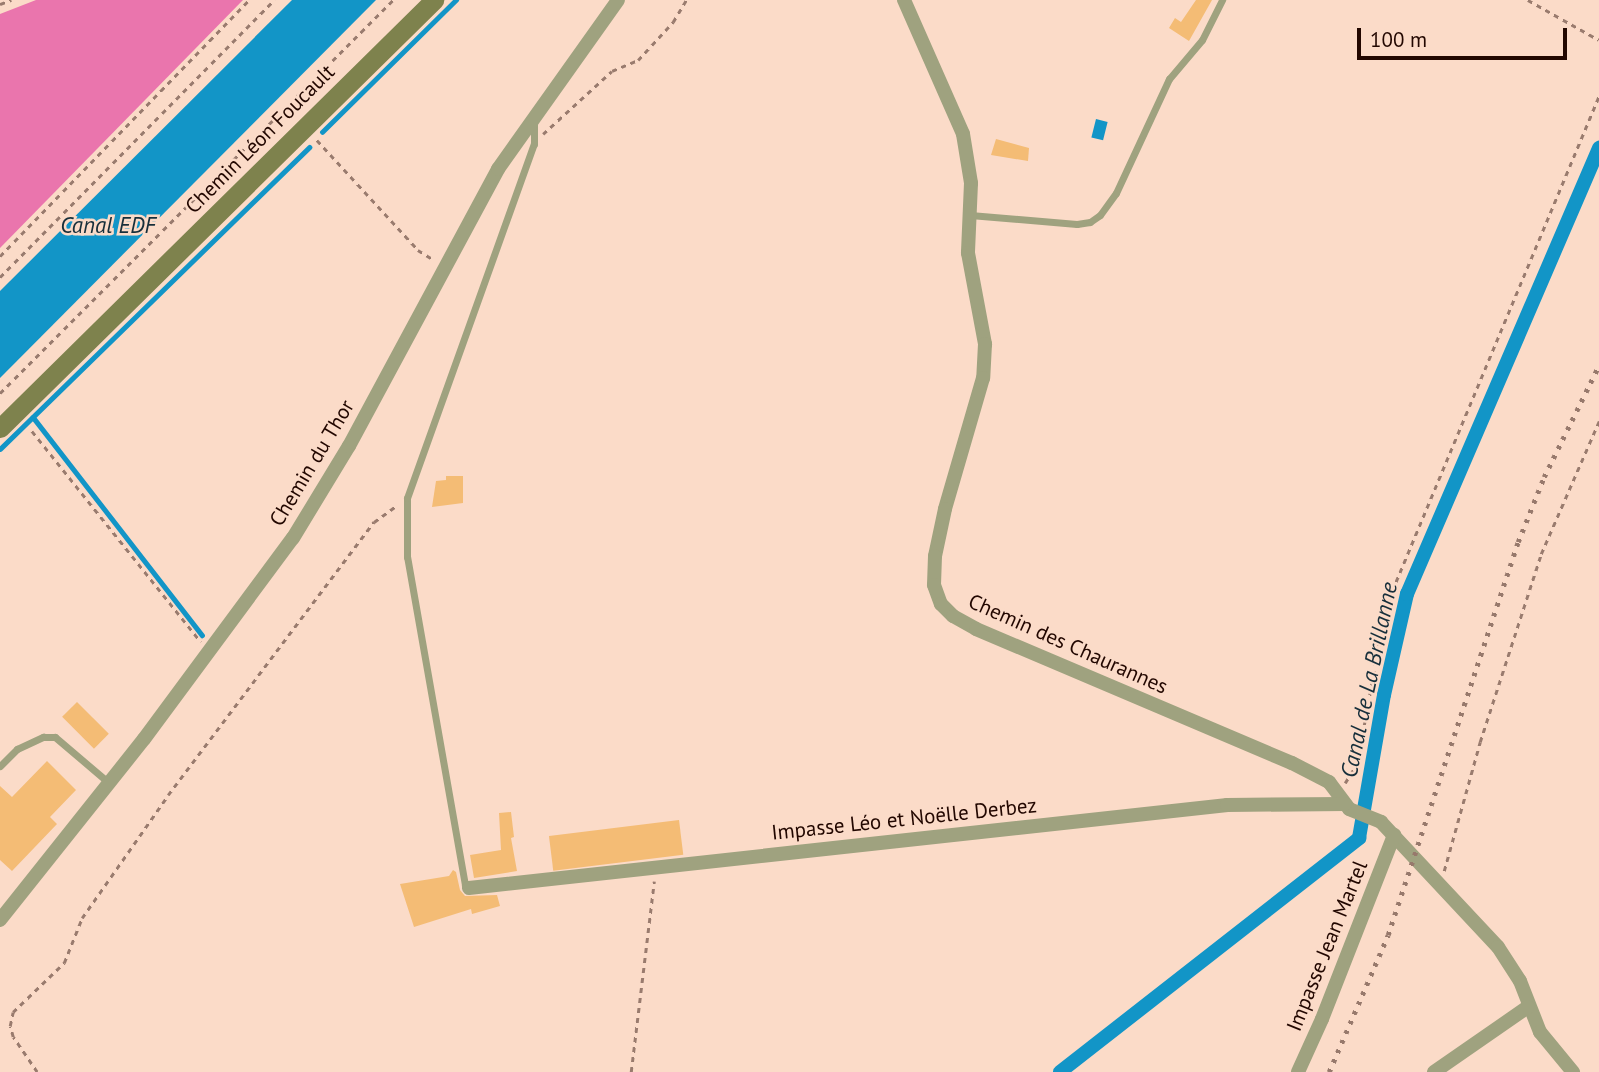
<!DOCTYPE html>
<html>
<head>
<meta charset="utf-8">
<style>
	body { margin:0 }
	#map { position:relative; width:1599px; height:1072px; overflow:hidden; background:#fbdbc8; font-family:"PT Sans",sans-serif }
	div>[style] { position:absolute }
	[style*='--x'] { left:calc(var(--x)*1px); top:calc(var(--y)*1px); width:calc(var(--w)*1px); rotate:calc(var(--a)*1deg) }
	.forest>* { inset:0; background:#ea75ad }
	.water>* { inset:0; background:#1295c7; transform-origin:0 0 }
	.stream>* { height:4.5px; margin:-2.25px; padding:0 2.25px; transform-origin:2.25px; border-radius:2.25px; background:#1295c7 }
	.canal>* { height:14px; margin:-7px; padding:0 7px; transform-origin:7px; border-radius:7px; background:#1295c7 }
	.building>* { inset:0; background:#f4bc75; transform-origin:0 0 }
	.path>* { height:2.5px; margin-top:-1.25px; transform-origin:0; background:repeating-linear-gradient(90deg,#997b6e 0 5px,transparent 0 10px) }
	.lane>* { height:7px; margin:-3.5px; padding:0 3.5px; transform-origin:3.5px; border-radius:3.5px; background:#9fa27f }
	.street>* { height:14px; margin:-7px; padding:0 7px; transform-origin:7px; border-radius:7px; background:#9fa27f }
	.secondary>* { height:19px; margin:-9.5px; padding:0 9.5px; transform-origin:9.5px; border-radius:9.5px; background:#7e824d }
	.rail>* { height:4.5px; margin-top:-2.25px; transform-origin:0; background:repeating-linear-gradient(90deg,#97796c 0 3.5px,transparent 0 10.5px) }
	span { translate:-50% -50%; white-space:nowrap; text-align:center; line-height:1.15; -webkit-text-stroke:5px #fbdbc8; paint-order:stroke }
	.street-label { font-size:21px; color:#220700 }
	.water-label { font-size:23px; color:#172f3b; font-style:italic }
	.scale { position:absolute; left:1357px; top:28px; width:210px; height:32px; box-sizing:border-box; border:4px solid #220700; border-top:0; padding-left:9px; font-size:21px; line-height:24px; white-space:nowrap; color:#220700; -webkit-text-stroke:5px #fbdbc8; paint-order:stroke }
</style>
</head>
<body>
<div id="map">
	<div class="forest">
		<i style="clip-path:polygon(36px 0,243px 0,0 248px,0 14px)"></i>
	</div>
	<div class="water">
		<i style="clip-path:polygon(292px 0,376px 0,0 378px,0 291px)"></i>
		<i style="left:1096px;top:119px;width:12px;height:19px;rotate:14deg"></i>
	</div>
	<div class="stream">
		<i style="--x:322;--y:132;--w:188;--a:-44.6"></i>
		<i style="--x:33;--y:417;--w:276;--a:52.2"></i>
		<i style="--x:0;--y:449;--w:432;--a:-44.3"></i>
	</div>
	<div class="canal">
		<i style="--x:1060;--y:1072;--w:380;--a:-38"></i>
		<i style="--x:1359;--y:838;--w:145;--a:-80.1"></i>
		<i style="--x:1384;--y:695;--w:104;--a:-77.2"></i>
		<i style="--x:1407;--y:594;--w:486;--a:-66.7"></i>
	</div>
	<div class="building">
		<i style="clip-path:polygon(1196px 0,1212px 0,1189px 41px,1169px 28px,1175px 18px,1181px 22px)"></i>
		<i style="clip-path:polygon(996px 139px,1029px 148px,1028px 161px,991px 155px)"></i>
		<i style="clip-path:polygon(446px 476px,463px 476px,463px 503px,432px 507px,436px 481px,446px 480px)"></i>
		<i style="left:77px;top:702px;width:45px;height:21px;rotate:45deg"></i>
		<i style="clip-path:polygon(47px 761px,76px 790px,50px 817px,57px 824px,12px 871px,0 860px,0 786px,12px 797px)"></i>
		<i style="clip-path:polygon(511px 812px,514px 837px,511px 838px,517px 871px,474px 878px,470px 855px,501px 850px,499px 813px)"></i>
		<i style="left:679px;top:820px;width:35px;height:131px;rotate:83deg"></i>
		<i style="clip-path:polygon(453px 870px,456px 872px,460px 890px,465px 896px,497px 895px,500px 906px,472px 914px,471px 909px,414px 927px,400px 884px,449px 876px)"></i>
	</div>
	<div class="path">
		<i style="--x:1528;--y:0;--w:81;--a:29.4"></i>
		<i style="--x:0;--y:4;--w:12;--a:-20"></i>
		<i style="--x:543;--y:134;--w:93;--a:-42.4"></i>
		<i style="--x:612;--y:71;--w:28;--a:-23"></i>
		<i style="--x:638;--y:60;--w:52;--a:-47.4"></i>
		<i style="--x:673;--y:22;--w:26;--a:-59"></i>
		<i style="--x:317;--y:140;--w:149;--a:47.4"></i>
		<i style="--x:418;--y:250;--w:19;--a:32"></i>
		<i style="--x:0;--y:256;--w:357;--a:-45.8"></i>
		<i style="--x:0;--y:277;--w:390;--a:-45.3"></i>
		<i style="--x:0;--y:393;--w:556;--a:-45"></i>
		<i style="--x:32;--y:431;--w:270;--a:51.3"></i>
		<i style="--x:1345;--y:783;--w:22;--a:-58"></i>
		<i style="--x:1357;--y:764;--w:145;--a:-79.7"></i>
		<i style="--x:1383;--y:621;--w:31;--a:-73"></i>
		<i style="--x:1392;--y:591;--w:537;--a:-67.31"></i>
		<i style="--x:1444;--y:871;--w:134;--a:-74.4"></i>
		<i style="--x:1480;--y:742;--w:198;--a:-72"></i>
		<i style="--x:1541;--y:554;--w:145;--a:-66.4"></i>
		<i style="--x:37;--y:1072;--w:42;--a:-124.4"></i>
		<i style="--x:13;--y:1037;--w:11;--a:-105"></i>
		<i style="--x:10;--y:1026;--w:14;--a:-78"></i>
		<i style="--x:13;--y:1012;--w:71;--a:-43.9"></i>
		<i style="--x:64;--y:963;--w:48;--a:-68.2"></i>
		<i style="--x:82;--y:918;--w:150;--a:-55"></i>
		<i style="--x:168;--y:795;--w:342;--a:-53"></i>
		<i style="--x:374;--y:522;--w:27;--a:-36"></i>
		<i style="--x:631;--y:1072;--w:192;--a:-83.1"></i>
	</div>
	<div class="lane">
		<i style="--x:970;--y:215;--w:107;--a:4.8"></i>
		<i style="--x:1077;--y:224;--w:13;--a:-9"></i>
		<i style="--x:1090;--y:222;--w:12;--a:-35"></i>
		<i style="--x:1100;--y:215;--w:27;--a:-54"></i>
		<i style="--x:1116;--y:193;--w:126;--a:-65.1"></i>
		<i style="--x:1169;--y:79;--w:51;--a:-49.8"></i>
		<i style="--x:1202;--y:40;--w:45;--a:-63.4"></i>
		<i style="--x:0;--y:766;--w:24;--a:-45"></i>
		<i style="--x:17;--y:749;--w:29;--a:-25"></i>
		<i style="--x:43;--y:737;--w:12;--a:0"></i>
		<i style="--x:55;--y:737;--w:71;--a:40.4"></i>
		<i style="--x:469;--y:888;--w:5;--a:-143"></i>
		<i style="--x:465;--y:885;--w:333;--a:-100"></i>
		<i style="--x:407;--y:557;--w:59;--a:-90"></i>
		<i style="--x:407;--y:498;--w:376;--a:-70.3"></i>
		<i style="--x:534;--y:144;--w:23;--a:-90"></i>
	</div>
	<div class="street">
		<i style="--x:904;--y:0;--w:146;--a:66.2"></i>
		<i style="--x:963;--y:134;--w:50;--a:80.7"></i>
		<i style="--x:971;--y:183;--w:70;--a:92.5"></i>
		<i style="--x:968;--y:253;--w:93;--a:79.4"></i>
		<i style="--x:985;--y:344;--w:34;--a:93"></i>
		<i style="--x:983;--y:378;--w:136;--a:106.2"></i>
		<i style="--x:945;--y:509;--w:48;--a:102"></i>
		<i style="--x:935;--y:556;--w:29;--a:92"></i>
		<i style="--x:934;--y:585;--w:20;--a:70"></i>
		<i style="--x:941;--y:604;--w:17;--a:45"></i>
		<i style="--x:953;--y:616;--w:26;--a:29"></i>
		<i style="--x:976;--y:629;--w:343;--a:23"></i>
		<i style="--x:1292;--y:763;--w:42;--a:27.2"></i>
		<i style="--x:1329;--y:782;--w:34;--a:53"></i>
		<i style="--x:1349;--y:809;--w:35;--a:22"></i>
		<i style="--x:1381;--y:822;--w:171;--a:46.9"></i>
		<i style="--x:1498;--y:947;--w:40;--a:57.1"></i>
		<i style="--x:1520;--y:981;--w:55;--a:68.6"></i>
		<i style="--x:1540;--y:1032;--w:52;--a:50.5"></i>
		<i style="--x:469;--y:888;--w:763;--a:-6.25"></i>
		<i style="--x:1227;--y:805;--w:118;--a:-0.5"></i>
		<i style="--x:0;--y:920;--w:231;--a:-51.5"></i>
		<i style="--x:144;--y:739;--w:250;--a:-53.5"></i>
		<i style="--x:293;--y:538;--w:108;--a:-58.7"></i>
		<i style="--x:349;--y:446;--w:315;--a:-61.7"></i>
		<i style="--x:498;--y:169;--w:207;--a:-54.6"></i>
		<i style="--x:1298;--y:1072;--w:58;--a:-65.6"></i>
		<i style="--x:1322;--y:1019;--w:198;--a:-68.6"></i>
		<i style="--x:1434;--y:1072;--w:114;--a:-34.7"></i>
	</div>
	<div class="secondary">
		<i style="--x:0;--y:428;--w:610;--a:-44.6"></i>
	</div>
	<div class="rail">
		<i style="--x:1329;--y:1072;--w:149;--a:-66.7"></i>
		<i style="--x:1388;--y:935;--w:414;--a:-71.7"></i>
		<i style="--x:1518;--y:542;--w:70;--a:-68.2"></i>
		<i style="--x:1544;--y:477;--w:125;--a:-63.8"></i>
	</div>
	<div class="street-label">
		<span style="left:260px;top:139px;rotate:-45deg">Chemin Léon Foucault</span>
		<span style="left:312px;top:463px;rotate:-59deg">Chemin du Thor</span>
		<span style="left:1068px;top:644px;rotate:24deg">Chemin des Chaurannes</span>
		<span style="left:904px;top:819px;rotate:-6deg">Impasse Léo et Noëlle Derbez</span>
		<span style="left:1327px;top:946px;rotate:-68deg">Impasse Jean Martel</span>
	</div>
	<div class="water-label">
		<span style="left:108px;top:225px">Canal EDF</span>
		<span style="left:1369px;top:680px;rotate:-78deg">Canal de La Brillanne</span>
	</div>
	<div class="scale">100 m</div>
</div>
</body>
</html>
